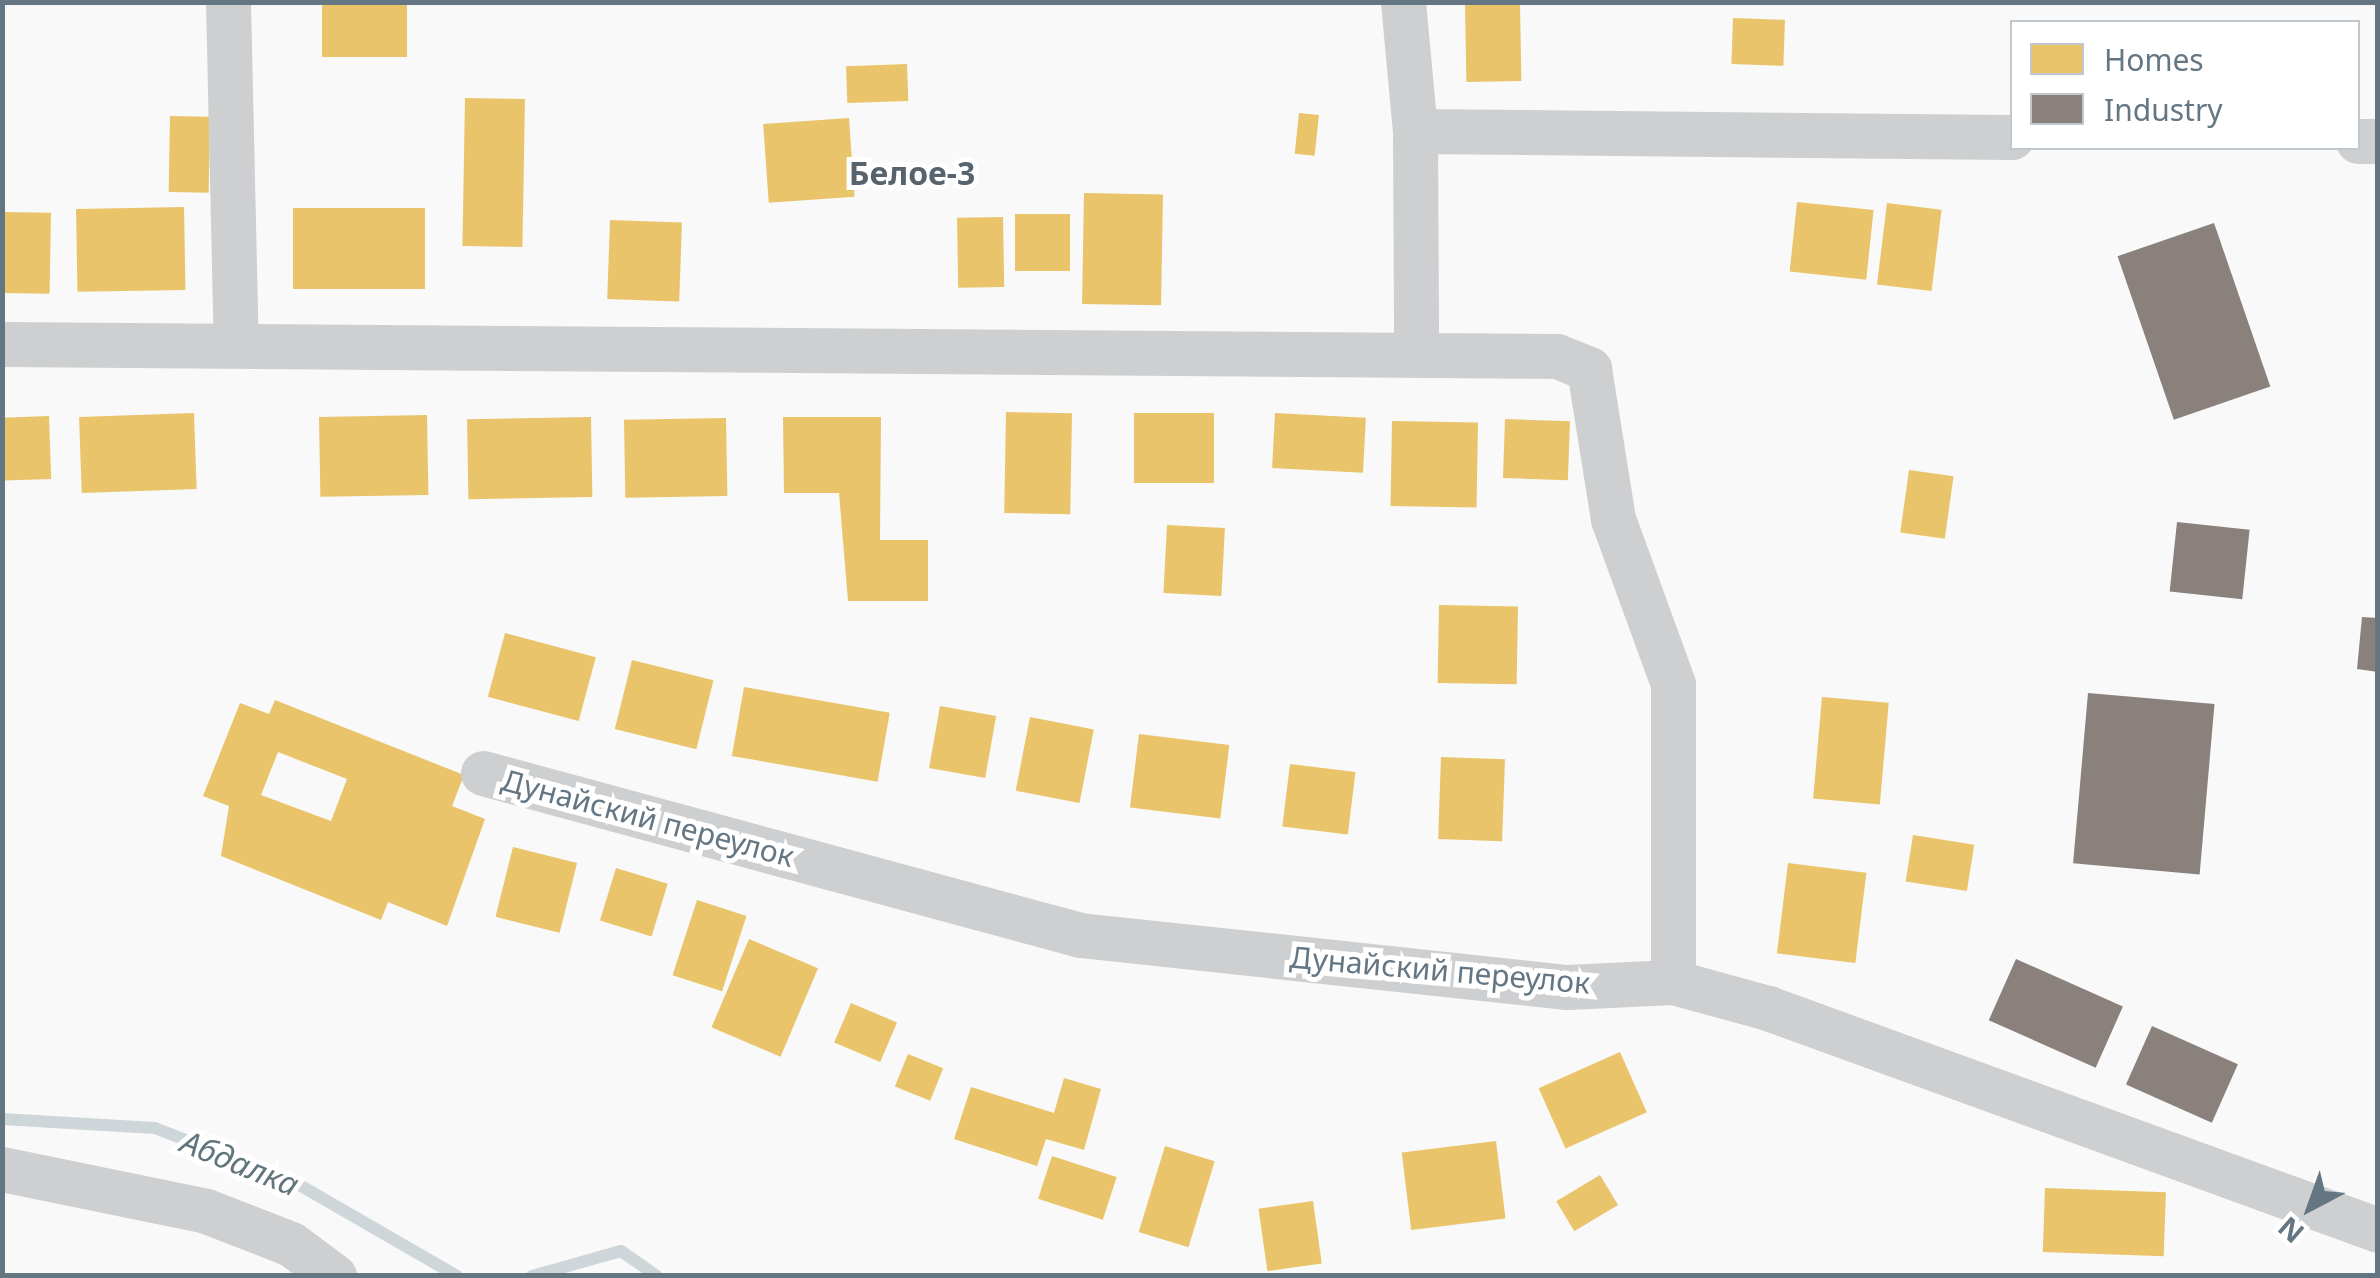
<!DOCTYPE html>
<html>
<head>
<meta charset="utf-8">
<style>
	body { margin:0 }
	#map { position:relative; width:2380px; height:1278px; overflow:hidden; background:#f9f9f9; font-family:"Noto Sans",sans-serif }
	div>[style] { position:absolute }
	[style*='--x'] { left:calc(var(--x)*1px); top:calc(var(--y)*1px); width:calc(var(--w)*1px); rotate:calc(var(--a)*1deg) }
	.homes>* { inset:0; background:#e9c46a; transform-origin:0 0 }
	.industry>* { inset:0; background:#8a817c; transform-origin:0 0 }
	.stream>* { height:12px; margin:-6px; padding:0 6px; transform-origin:6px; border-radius:6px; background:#ced6d9 }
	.minor>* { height:45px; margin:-22.5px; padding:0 22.5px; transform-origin:22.5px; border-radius:22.5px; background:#cecfd0 }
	span { translate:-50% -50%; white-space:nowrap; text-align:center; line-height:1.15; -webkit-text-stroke:10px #fff; paint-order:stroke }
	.street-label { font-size:30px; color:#657683 }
	.neighbourhood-label { font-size:32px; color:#57646e; font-weight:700 }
	.water-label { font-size:32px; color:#60757c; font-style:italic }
	.frame { position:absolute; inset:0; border:5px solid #657683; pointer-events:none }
	.legend { position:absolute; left:2010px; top:20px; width:350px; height:130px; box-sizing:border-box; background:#fff; border:2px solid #c1c8cd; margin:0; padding:12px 18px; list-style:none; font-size:30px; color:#657683 }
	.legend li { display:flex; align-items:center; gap:20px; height:50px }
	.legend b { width:50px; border:2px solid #c1c8cd }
	.north { position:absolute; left:2260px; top:1158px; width:100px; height:100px; -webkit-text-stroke:8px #fff; paint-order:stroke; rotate:221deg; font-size:28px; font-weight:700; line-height:40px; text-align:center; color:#657683 }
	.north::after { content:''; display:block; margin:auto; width:35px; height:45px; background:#657683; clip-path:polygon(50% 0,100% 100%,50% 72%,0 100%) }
</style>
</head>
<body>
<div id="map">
	<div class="homes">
		<i style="left:322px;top:2px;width:85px;height:55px"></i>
		<i style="left:1520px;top:2px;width:79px;height:55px;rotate:89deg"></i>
		<i style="left:1733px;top:18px;width:52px;height:46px;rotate:2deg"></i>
		<i style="left:907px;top:64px;width:37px;height:61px;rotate:88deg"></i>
		<i style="left:465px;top:98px;width:60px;height:148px;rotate:1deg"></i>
		<i style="left:1299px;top:113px;width:20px;height:41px;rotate:6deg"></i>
		<i style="left:170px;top:116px;width:40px;height:76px;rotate:1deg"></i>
		<i style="left:849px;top:118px;width:79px;height:86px;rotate:86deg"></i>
		<i style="left:1084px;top:193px;width:79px;height:111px;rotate:1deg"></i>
		<i style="left:1797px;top:202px;width:77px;height:70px;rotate:6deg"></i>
		<i style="left:1887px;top:203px;width:55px;height:82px;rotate:7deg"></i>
		<i style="left:184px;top:207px;width:83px;height:108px;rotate:89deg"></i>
		<i style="left:425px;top:208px;width:81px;height:132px;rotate:90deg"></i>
		<i style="left:2px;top:212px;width:49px;height:81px;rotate:1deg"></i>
		<i style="left:1015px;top:214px;width:55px;height:57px"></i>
		<i style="left:1003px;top:217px;width:70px;height:46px;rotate:89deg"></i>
		<i style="left:610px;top:220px;width:72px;height:79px;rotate:2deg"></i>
		<i style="left:1006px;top:412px;width:66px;height:101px;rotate:1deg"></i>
		<i style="left:194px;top:413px;width:76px;height:115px;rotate:88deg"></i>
		<i style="left:1134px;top:413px;width:80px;height:70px"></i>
		<i style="left:1275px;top:413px;width:91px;height:55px;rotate:3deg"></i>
		<i style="left:427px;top:415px;width:80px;height:108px;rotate:89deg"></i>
		<i style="left:49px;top:416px;width:63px;height:47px;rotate:88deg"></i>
		<i style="left:591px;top:417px;width:80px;height:124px;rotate:89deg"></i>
		<i style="clip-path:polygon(783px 417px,881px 417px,880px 540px,928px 540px,928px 601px,848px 601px,839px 493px,784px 493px)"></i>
		<i style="left:726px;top:418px;width:78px;height:102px;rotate:89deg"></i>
		<i style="left:1505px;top:419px;width:65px;height:59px;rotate:2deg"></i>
		<i style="left:1392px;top:421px;width:86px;height:85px;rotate:1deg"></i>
		<i style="left:1909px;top:470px;width:45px;height:63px;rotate:8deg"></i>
		<i style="left:1167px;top:525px;width:58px;height:68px;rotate:3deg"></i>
		<i style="left:1439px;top:605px;width:79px;height:78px;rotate:1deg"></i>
		<i style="left:505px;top:633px;width:94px;height:66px;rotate:15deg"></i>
		<i style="left:632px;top:660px;width:84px;height:71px;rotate:14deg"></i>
		<i style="left:744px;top:687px;width:148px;height:70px;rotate:10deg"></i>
		<i style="left:1822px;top:697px;width:67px;height:102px;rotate:5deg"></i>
		<i style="clip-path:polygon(evenodd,275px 700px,464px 775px,452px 806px,485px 819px,447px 926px,388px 902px,381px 920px,221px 856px,229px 806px,203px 796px,240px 703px,269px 714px,275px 700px,278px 752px,347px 779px,331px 821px,261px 795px,278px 752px)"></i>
		<i style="left:940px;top:706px;width:57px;height:63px;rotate:10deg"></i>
		<i style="left:1030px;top:717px;width:65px;height:75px;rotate:11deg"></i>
		<i style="left:1139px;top:734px;width:91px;height:74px;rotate:7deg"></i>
		<i style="left:1441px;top:757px;width:64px;height:82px;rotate:2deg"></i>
		<i style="left:1290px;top:764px;width:66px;height:63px;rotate:7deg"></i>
		<i style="left:1913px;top:835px;width:62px;height:47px;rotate:9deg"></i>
		<i style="left:513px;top:847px;width:66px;height:72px;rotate:14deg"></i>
		<i style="left:1788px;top:863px;width:79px;height:91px;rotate:7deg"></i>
		<i style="left:616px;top:868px;width:54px;height:55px;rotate:17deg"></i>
		<i style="left:697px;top:900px;width:52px;height:79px;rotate:18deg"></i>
		<i style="left:749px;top:939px;width:75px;height:96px;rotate:23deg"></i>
		<i style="left:851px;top:1003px;width:50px;height:43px;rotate:23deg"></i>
		<i style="left:1620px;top:1052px;width:66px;height:89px;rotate:66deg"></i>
		<i style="left:908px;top:1054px;width:38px;height:35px;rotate:22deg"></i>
		<i style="clip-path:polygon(1064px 1078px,1101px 1089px,1084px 1150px,1046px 1139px,1037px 1166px,954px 1139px,971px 1087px,1054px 1113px)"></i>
		<i style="left:1496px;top:1141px;width:78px;height:95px;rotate:83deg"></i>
		<i style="left:1165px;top:1146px;width:52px;height:90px;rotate:17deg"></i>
		<i style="left:1052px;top:1156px;width:68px;height:45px;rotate:18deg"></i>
		<i style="left:1600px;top:1175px;width:35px;height:51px;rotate:59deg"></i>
		<i style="left:2045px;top:1188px;width:121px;height:64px;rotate:2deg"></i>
		<i style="left:1313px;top:1201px;width:63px;height:55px;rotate:82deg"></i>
	</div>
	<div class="industry">
		<i style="left:2214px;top:223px;width:173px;height:102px;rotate:71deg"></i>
		<i style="left:2177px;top:522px;width:73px;height:70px;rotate:6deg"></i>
		<i style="clip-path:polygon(2362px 617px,2378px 618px,2378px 672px,2357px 669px)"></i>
		<i style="left:2088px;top:693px;width:127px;height:171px;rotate:5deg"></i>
		<i style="left:2016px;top:959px;width:117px;height:67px;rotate:24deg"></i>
		<i style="left:2152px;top:1026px;width:94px;height:64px;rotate:24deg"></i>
	</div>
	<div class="stream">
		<i style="--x:2;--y:1119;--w:153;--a:3.4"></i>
		<i style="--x:155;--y:1128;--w:151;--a:21.3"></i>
		<i style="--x:296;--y:1183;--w:186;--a:30"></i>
		<i style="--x:532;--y:1276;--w:92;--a:-15.7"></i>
		<i style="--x:621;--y:1251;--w:44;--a:34.8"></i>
	</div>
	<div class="minor">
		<i style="--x:228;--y:2;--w:343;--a:88.7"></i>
		<i style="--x:1403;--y:2;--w:130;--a:84.7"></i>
		<i style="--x:1415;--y:131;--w:220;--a:89.7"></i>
		<i style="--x:1415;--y:131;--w:597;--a:0.58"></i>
		<i style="--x:2358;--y:141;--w:20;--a:0"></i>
		<i style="--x:2;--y:344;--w:1555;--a:0.44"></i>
		<i style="--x:1557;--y:356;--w:35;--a:22"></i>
		<i style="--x:1589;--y:369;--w:152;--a:80.9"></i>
		<i style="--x:1613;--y:519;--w:176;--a:70"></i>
		<i style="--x:1673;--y:684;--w:298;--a:90"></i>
		<i style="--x:483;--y:773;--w:619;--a:15.18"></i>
		<i style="--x:1080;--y:935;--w:490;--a:6.1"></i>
		<i style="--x:1567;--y:987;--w:106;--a:-2.7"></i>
		<i style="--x:1673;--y:982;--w:98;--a:15.3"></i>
		<i style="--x:1768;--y:1008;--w:649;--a:20"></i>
		<i style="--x:2;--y:1169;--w:208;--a:11.6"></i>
		<i style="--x:206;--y:1211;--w:91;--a:21.2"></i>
		<i style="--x:291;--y:1244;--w:54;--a:36.7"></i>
	</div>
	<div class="street-label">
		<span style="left:648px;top:818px;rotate:15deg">Дунайский переулок</span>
		<span style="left:1440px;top:970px;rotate:5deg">Дунайский переулок</span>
	</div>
	<div class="neighbourhood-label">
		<span style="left:912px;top:173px">Белое-3</span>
	</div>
	<div class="water-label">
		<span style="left:240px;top:1163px;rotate:22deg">Абдалка</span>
	</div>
	<div class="frame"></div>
	<ul class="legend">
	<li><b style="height:28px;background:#e9c46a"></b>Homes</li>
	<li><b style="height:28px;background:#8a817c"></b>Industry</li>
	</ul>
	<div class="north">N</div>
</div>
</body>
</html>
